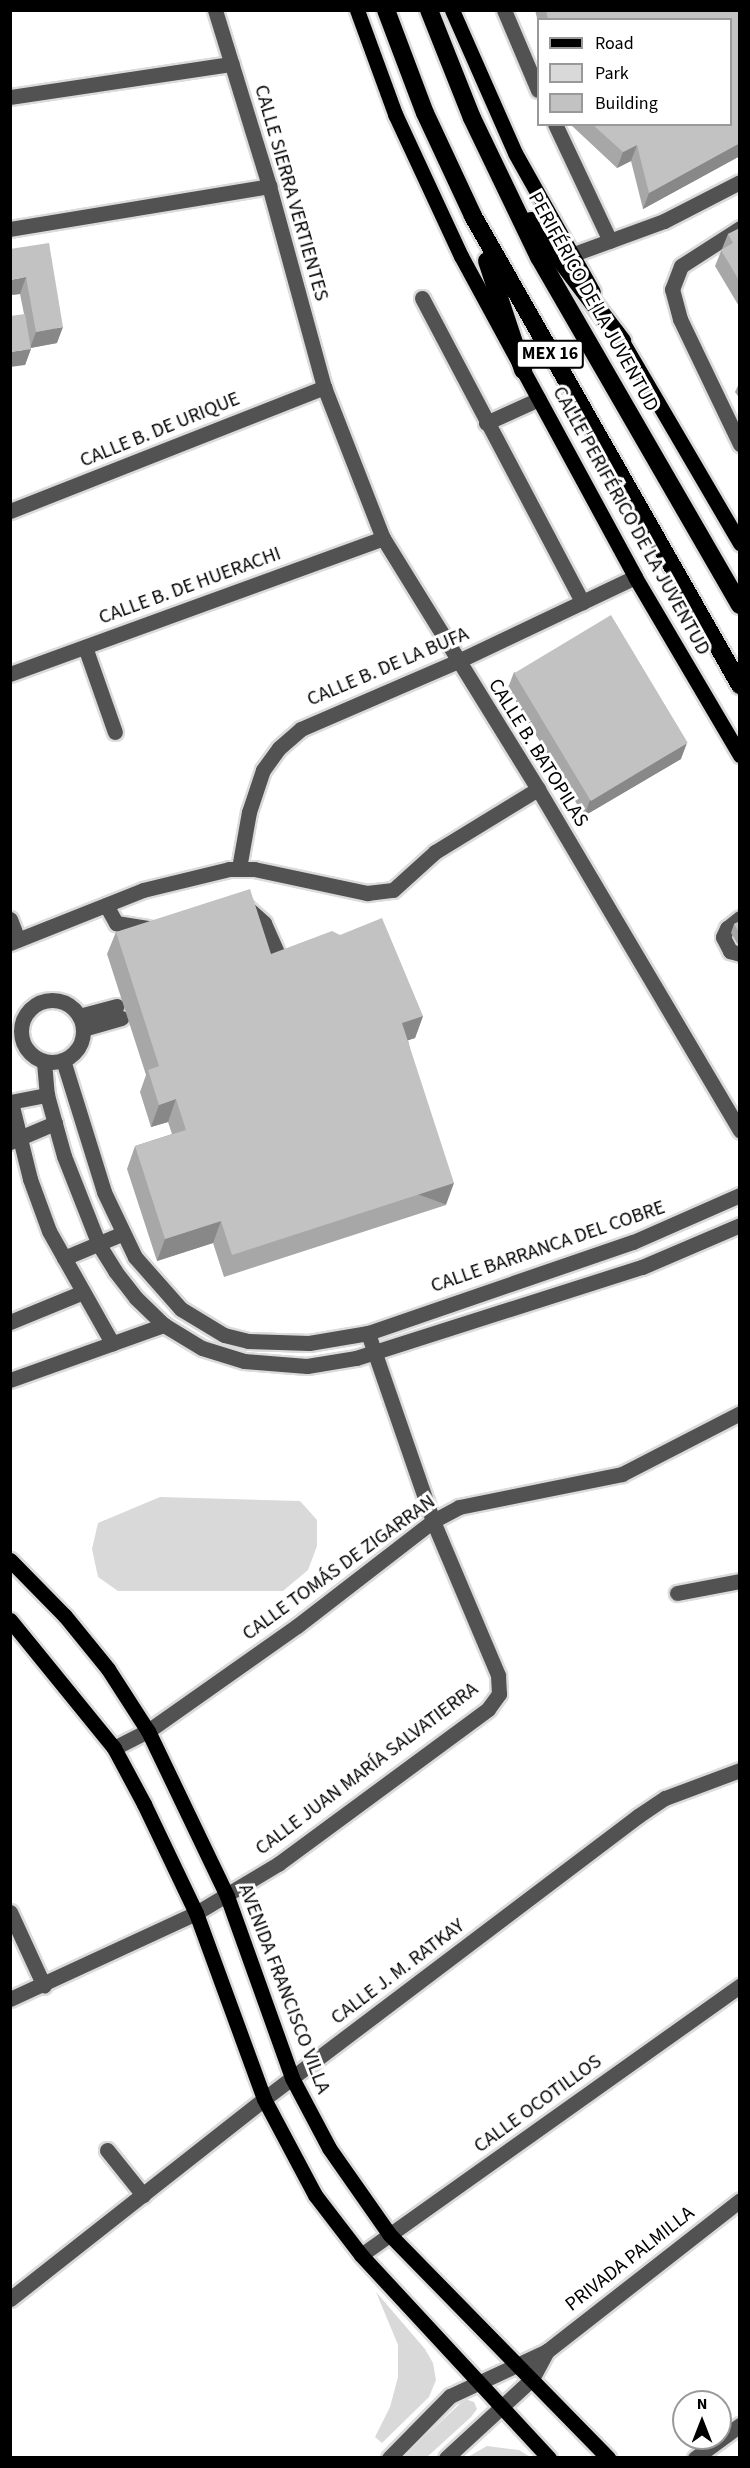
<!DOCTYPE html>
<html>
<head>
<meta charset="utf-8">
<style>
	body { margin:0 }
	#map { position:relative; width:750px; height:2468px; overflow:hidden; background:#fff; font-family:"Source Sans 3",sans-serif }
	div>[style] { position:absolute }
	[style*='--x'] { left:calc(var(--x)*1px); top:calc(var(--y)*1px); width:calc(var(--w)*1px); rotate:calc(var(--a)*1deg) }
	.green>* { inset:0; background:#d9d9d9 }
	.roads { filter:drop-shadow(2px 0 #dbdbdb) drop-shadow(-2px 0 #dbdbdb) drop-shadow(0 2px #dbdbdb) drop-shadow(0 -2px #dbdbdb) }
	.minor>* { height:15px; margin:-7.5px; padding:0 7.5px; transform-origin:7.5px; border-radius:7.5px; background:#525252 }
	.minor>.ring { margin:-7.5px; padding:0; box-sizing:content-box; background:none; border:15px solid #525252; border-radius:50% }
	.major>* { height:15px; margin:-7.5px; padding:0 7.5px; transform-origin:7.5px; border-radius:7.5px; background:#000 }
	.highway>* { height:18px; margin:-9px; padding:0 9px; transform-origin:9px; border-radius:9px; background:#000 }
	.wall>* { inset:0; background:#a7a7a7 }
	.shaded-wall>* { inset:0; background:#888; transform-origin:0 0 }
	.building>* { inset:0; background:#c2c2c2; transform-origin:0 0 }
	span { translate:-50% -50%; white-space:nowrap; text-align:center; line-height:1.15; -webkit-text-stroke:6px #fff; paint-order:stroke }
	.shield-label span { padding:2px 4px; background:#fff; border:2px solid; border-radius:4px; -webkit-text-stroke-width:0 }
	.shield-label { font-size:18px; color:#000; font-weight:700 }
	.street-label { font-size:20px; color:#000 }
	.frame { position:absolute; inset:0; border:12px solid #000; pointer-events:none }
	.legend { position:absolute; left:537px; top:18px; width:195px; height:108px; box-sizing:border-box; background:#fff; border:2px solid #999; margin:0; padding:8px 10px; list-style:none; font-size:18px; color:#000 }
	.legend li { display:flex; align-items:center; gap:12px; height:30px }
	.legend b { width:30px; border:2px solid #999 }
	.north { position:absolute; left:672px; top:2390px; width:60px; height:60px; box-sizing:border-box; background:#fff; border:2px solid #999; border-radius:50%; rotate:0deg; font-size:16px; font-weight:700; line-height:24px; text-align:center; color:#000 }
	.north::after { content:''; display:block; margin:auto; width:21px; height:27px; background:#000; clip-path:polygon(50% 0,100% 100%,50% 72%,0 100%) }
</style>
</head>
<body>
<div id="map">
	<div class="green">
		<i style="clip-path:polygon(160px 1497px,300px 1501px,317px 1520px,317px 1546px,308px 1570px,283px 1591px,118px 1591px,98px 1577px,92px 1549px,98px 1523px)"></i>
		<i style="clip-path:polygon(376px 2292px,425px 2349px,433px 2363px,436px 2380px,429px 2397px,382px 2443px,375px 2437px,390px 2407px,398px 2377px,398px 2345px)"></i>
		<i style="clip-path:polygon(465px 2399px,474px 2402px,477px 2409px,471px 2417px,427px 2457px,403px 2457px)"></i>
		<i style="clip-path:polygon(487px 2446px,519px 2450px,530px 2457px,468px 2457px)"></i>
	</div>
	<div class="roads">
		<div class="minor">
			<i style="--x:215;--y:10;--w:184;--a:72.9"></i>
			<i style="--x:269;--y:186;--w:208;--a:74.7"></i>
			<i style="--x:324;--y:387;--w:162;--a:68.7"></i>
			<i style="--x:383;--y:538;--w:295;--a:58.3"></i>
			<i style="--x:538;--y:789;--w:397;--a:59.4"></i>
			<i style="--x:504;--y:10;--w:87;--a:67"></i>
			<i style="--x:10;--y:97;--w:224;--a:-8.5"></i>
			<i style="--x:555;--y:124;--w:129;--a:64.8"></i>
			<i style="--x:740;--y:228;--w:70;--a:147.2"></i>
			<i style="--x:681;--y:266;--w:25;--a:111"></i>
			<i style="--x:672;--y:289;--w:31;--a:75"></i>
			<i style="--x:680;--y:319;--w:139;--a:64.4"></i>
			<i style="--x:10;--y:229;--w:263;--a:-9.4"></i>
			<i style="--x:571;--y:255;--w:99;--a:-20.1"></i>
			<i style="--x:664;--y:221;--w:85;--a:-27.2"></i>
			<i style="--x:422;--y:298;--w:344;--a:62.2"></i>
			<i style="--x:486;--y:423;--w:58;--a:-24.4"></i>
			<i style="--x:10;--y:511;--w:338;--a:-21.5"></i>
			<i style="--x:85;--y:647;--w:90;--a:70.6"></i>
			<i style="--x:10;--y:674;--w:397;--a:-20"></i>
			<i style="--x:239;--y:868;--w:57;--a:-79.9"></i>
			<i style="--x:249;--y:812;--w:44;--a:-71.6"></i>
			<i style="--x:263;--y:770;--w:27;--a:-54"></i>
			<i style="--x:279;--y:748;--w:29;--a:-41"></i>
			<i style="--x:301;--y:729;--w:169;--a:-23.4"></i>
			<i style="--x:456;--y:662;--w:198;--a:-25.4"></i>
			<i style="--x:242;--y:903;--w:30;--a:42"></i>
			<i style="--x:264;--y:923;--w:49;--a:66"></i>
			<i style="--x:106;--y:905;--w:21;--a:61"></i>
			<i style="--x:116;--y:923;--w:32;--a:9"></i>
			<i style="--x:740;--y:918;--w:16;--a:142"></i>
			<i style="--x:727;--y:928;--w:10;--a:114"></i>
			<i style="--x:723;--y:937;--w:16;--a:63"></i>
			<i style="--x:730;--y:951;--w:10;--a:17"></i>
			<i style="--x:10;--y:919;--w:22;--a:69"></i>
			<i style="--x:10;--y:943;--w:143;--a:-21.7"></i>
			<i style="--x:143;--y:890;--w:89;--a:-13.7"></i>
			<i style="--x:229;--y:869;--w:25;--a:0"></i>
			<i style="--x:254;--y:869;--w:116;--a:12"></i>
			<i style="--x:367;--y:893;--w:26;--a:-7"></i>
			<i style="--x:393;--y:890;--w:57;--a:-42.1"></i>
			<i style="--x:435;--y:852;--w:121;--a:-31.5"></i>
			<i class="ring" style="left:21px;top:1000px;width:47px;height:47px"></i>
			<i style="--x:79;--y:1016;--w:39;--a:-15"></i>
			<i style="--x:83;--y:1029;--w:40;--a:-16"></i>
			<i style="--x:63;--y:1060;--w:138;--a:72.7"></i>
			<i style="--x:104;--y:1192;--w:72;--a:64.5"></i>
			<i style="--x:135;--y:1257;--w:69;--a:48.5"></i>
			<i style="--x:181;--y:1309;--w:50;--a:31.2"></i>
			<i style="--x:224;--y:1335;--w:25;--a:14"></i>
			<i style="--x:248;--y:1341;--w:61;--a:1.9"></i>
			<i style="--x:309;--y:1343;--w:60;--a:-9.6"></i>
			<i style="--x:368;--y:1333;--w:280;--a:-19"></i>
			<i style="--x:633;--y:1242;--w:117;--a:-23.7"></i>
			<i style="--x:44;--y:1062;--w:33;--a:85"></i>
			<i style="--x:47;--y:1095;--w:63;--a:74.4"></i>
			<i style="--x:64;--y:1156;--w:96;--a:68.5"></i>
			<i style="--x:99;--y:1245;--w:31;--a:58"></i>
			<i style="--x:115;--y:1271;--w:34;--a:52"></i>
			<i style="--x:136;--y:1298;--w:39;--a:44"></i>
			<i style="--x:164;--y:1325;--w:44;--a:31.2"></i>
			<i style="--x:202;--y:1348;--w:44;--a:17.2"></i>
			<i style="--x:244;--y:1361;--w:63;--a:4.5"></i>
			<i style="--x:307;--y:1366;--w:50;--a:-9.3"></i>
			<i style="--x:356;--y:1358;--w:300;--a:-17.7"></i>
			<i style="--x:642;--y:1267;--w:107;--a:-23.2"></i>
			<i style="--x:10;--y:1102;--w:38;--a:-11"></i>
			<i style="--x:11;--y:1102;--w:79;--a:76.1"></i>
			<i style="--x:30;--y:1179;--w:55;--a:69.9"></i>
			<i style="--x:49;--y:1231;--w:129;--a:60.6"></i>
			<i style="--x:10;--y:1142;--w:49;--a:-22.9"></i>
			<i style="--x:64;--y:1258;--w:62;--a:-22.8"></i>
			<i style="--x:10;--y:1322;--w:79;--a:-22.3"></i>
			<i style="--x:10;--y:1380;--w:164;--a:-19.7"></i>
			<i style="--x:677;--y:1593;--w:64;--a:-10.8"></i>
			<i style="--x:114;--y:1748;--w:38;--a:-27"></i>
			<i style="--x:148;--y:1731;--w:182;--a:-35.2"></i>
			<i style="--x:297;--y:1626;--w:172;--a:-37.7"></i>
			<i style="--x:433;--y:1521;--w:30;--a:-28"></i>
			<i style="--x:459;--y:1507;--w:166;--a:-11.4"></i>
			<i style="--x:622;--y:1474;--w:133;--a:-27.3"></i>
			<i style="--x:10;--y:1912;--w:81;--a:65.3"></i>
			<i style="--x:10;--y:1999;--w:205;--a:-24.8"></i>
			<i style="--x:196;--y:1913;--w:96;--a:-30.9"></i>
			<i style="--x:278;--y:1864;--w:261;--a:-36.4"></i>
			<i style="--x:488;--y:1709;--w:19;--a:-54"></i>
			<i style="--x:499;--y:1694;--w:19;--a:-93"></i>
			<i style="--x:498;--y:1675;--w:167;--a:-112.9"></i>
			<i style="--x:433;--y:1521;--w:199;--a:-109.1"></i>
			<i style="--x:107;--y:2150;--w:58;--a:51.3"></i>
			<i style="--x:361;--y:2255;--w:465;--a:-35.4"></i>
			<i style="--x:10;--y:2299;--w:323;--a:-38.2"></i>
			<i style="--x:264;--y:2099;--w:469;--a:-37.1"></i>
			<i style="--x:638;--y:1816;--w:32;--a:-34"></i>
			<i style="--x:665;--y:1798;--w:80;--a:-20.5"></i>
			<i style="--x:389;--y:2458;--w:87;--a:-45.5"></i>
			<i style="--x:450;--y:2396;--w:107;--a:-24.9"></i>
			<i style="--x:547;--y:2351;--w:245;--a:-38"></i>
			<i style="--x:446;--y:2458;--w:117;--a:-42.6"></i>
			<i style="--x:532;--y:2379;--w:32;--a:-62"></i>
			<i style="--x:695;--y:2458;--w:56;--a:-36.3"></i>
		</div>
		<div class="major">
			<i style="--x:357;--y:10;--w:111;--a:69.9"></i>
			<i style="--x:395;--y:114;--w:157;--a:65.1"></i>
			<i style="--x:461;--y:256;--w:365;--a:61.5"></i>
			<i style="--x:635;--y:577;--w:207;--a:59.5"></i>
			<i style="--x:452;--y:10;--w:156;--a:66.2"></i>
			<i style="--x:515;--y:153;--w:159;--a:60.7"></i>
			<i style="--x:616;--y:331;--w:246;--a:59.7"></i>
			<i style="--x:10;--y:1560;--w:78;--a:45.5"></i>
			<i style="--x:65;--y:1616;--w:68;--a:50.9"></i>
			<i style="--x:108;--y:1669;--w:74;--a:57.2"></i>
			<i style="--x:148;--y:1731;--w:183;--a:64.4"></i>
			<i style="--x:227;--y:1896;--w:193;--a:70.3"></i>
			<i style="--x:292;--y:2078;--w:79;--a:62.1"></i>
			<i style="--x:329;--y:2148;--w:106;--a:55"></i>
			<i style="--x:390;--y:2235;--w:312;--a:45.6"></i>
			<i style="--x:10;--y:1620;--w:165;--a:50.9"></i>
			<i style="--x:114;--y:1748;--w:64;--a:61.8"></i>
			<i style="--x:144;--y:1804;--w:121;--a:64.5"></i>
			<i style="--x:196;--y:1913;--w:198;--a:69.9"></i>
			<i style="--x:264;--y:2099;--w:109;--a:62"></i>
			<i style="--x:315;--y:2195;--w:76;--a:52.5"></i>
			<i style="--x:361;--y:2255;--w:277;--a:47.2"></i>
		</div>
		<div class="highway">
			<i style="--x:386;--y:10;--w:110;--a:69.3"></i>
			<i style="--x:425;--y:113;--w:114;--a:65"></i>
			<i style="--x:473;--y:216;--w:540;--a:60.35"></i>
			<i style="--x:429;--y:10;--w:116;--a:68.3"></i>
			<i style="--x:472;--y:118;--w:154;--a:64.3"></i>
			<i style="--x:539;--y:257;--w:402;--a:60"></i>
			<i style="--x:531;--y:221;--w:151;--a:52.8"></i>
			<i style="--x:487;--y:261;--w:115;--a:71.7"></i>
		</div>
	</div>
	<div class="wall">
		<i style="clip-path:polygon(535px 10px,740px 10px,740px 156px,643px 209px,631px 161px,617px 168px,570px 124px,730px 124px,730px 20px,538px 20px,538px 22px)"></i>
		<i style="clip-path:polygon(740px 228px,740px 308px,715px 266px,728px 234px)"></i>
		<i style="clip-path:polygon(49px 243px,57px 343px,31px 348px,25px 365px,24px 314px,20px 294px,10px 295px)"></i>
		<i style="clip-path:polygon(740px 381px,740px 399px,735px 392px)"></i>
		<i style="clip-path:polygon(514px 672px,681px 759px,584px 816px,508px 688px)"></i>
		<i style="clip-path:polygon(740px 921px,740px 948px,731px 933px,734px 924px)"></i>
		<i style="clip-path:polygon(116px 932px,271px 954px,423px 1016px,415px 1038px,408px 1040px,446px 1205px,224px 1277px,213px 1243px,157px 1261px,127px 1169px,135px 1146px,172px 1134px,168px 1122px,151px 1127px,140px 1092px,146px 1075px,107px 954px)"></i>
	</div>
	<div class="shaded-wall">
		<i style="clip-path:polygon(740px 143px,740px 156px,643px 209px,649px 193px)"></i>
		<i style="clip-path:polygon(637px 145px,631px 161px,617px 168px,623px 152px)"></i>
		<i style="clip-path:polygon(26px 277px,20px 294px,10px 295px,10px 280px)"></i>
		<i style="clip-path:polygon(63px 327px,57px 343px,30px 348px,36px 332px)"></i>
		<i style="clip-path:polygon(31px 349px,25px 365px,10px 367px,10px 352px)"></i>
		<i style="clip-path:polygon(687px 743px,681px 759px,584px 816px,590px 800px)"></i>
		<i style="clip-path:polygon(423px 1016px,415px 1038px,394px 1045px,402px 1023px)"></i>
		<i style="clip-path:polygon(176px 1099px,168px 1122px,151px 1127px,159px 1105px)"></i>
		<i style="left:454px;top:1183px;width:23px;height:233px;rotate:110deg"></i>
		<i style="clip-path:polygon(221px 1221px,213px 1243px,157px 1261px,165px 1239px)"></i>
	</div>
	<div class="building">
		<i style="clip-path:polygon(546px 10px,740px 10px,740px 143px,649px 193px,637px 145px,623px 152px,592px 124px,730px 124px,730px 20px,548px 20px)"></i>
		<i style="clip-path:polygon(740px 228px,740px 282px,721px 250px,733px 243px,728px 234px)"></i>
		<i style="clip-path:polygon(49px 243px,63px 327px,36px 332px,26px 277px,10px 280px,10px 249px)"></i>
		<i style="clip-path:polygon(25px 314px,31px 349px,10px 352px,10px 316px)"></i>
		<i style="left:611px;top:615px;width:149px;height:113px;rotate:59deg"></i>
		<i style="clip-path:polygon(250px 889px,271px 954px,332px 931px,340px 935px,382px 918px,423px 1016px,402px 1023px,454px 1183px,232px 1255px,221px 1221px,165px 1239px,135px 1146px,186px 1130px,176px 1099px,159px 1105px,148px 1070px,159px 1066px,116px 932px)"></i>
		<i style="clip-path:polygon(740px 921px,740px 934px,734px 924px)"></i>
	</div>
	<div class="shield-label">
		<span style="left:550px;top:354px">MEX 16</span>
	</div>
	<div class="street-label">
		<span style="left:291px;top:193px;rotate:74deg">CALLE SIERRA VERTIENTES</span>
		<span style="left:593px;top:302px;rotate:61deg">PERIFÉRICO DE LA JUVENTUD</span>
		<span style="left:160px;top:430px;rotate:-22deg">CALLE B. DE URIQUE</span>
		<span style="left:631px;top:521px;rotate:61deg">CALLE PERIFÉRICO DE LA JUVENTUD</span>
		<span style="left:190px;top:586px;rotate:-20deg">CALLE B. DE HUERACHI</span>
		<span style="left:388px;top:667px;rotate:-23deg">CALLE B. DE LA BUFA</span>
		<span style="left:538px;top:753px;rotate:58deg">CALLE B. BATOPILAS</span>
		<span style="left:548px;top:1247px;rotate:-19deg">CALLE BARRANCA DEL COBRE</span>
		<span style="left:339px;top:1568px;rotate:-36deg">CALLE TOMÁS DE ZIGARRAN</span>
		<span style="left:367px;top:1769px;rotate:-37deg">CALLE JUAN MARÍA SALVATIERRA</span>
		<span style="left:398px;top:1972px;rotate:-37deg">CALLE J. M. RATKAY</span>
		<span style="left:284px;top:1989px;rotate:69deg">AVENIDA FRANCISCO VILLA</span>
		<span style="left:538px;top:2104px;rotate:-36deg">CALLE OCOTILLOS</span>
		<span style="left:630px;top:2259px;rotate:-38deg">PRIVADA PALMILLA</span>
	</div>
	<div class="frame"></div>
	<ul class="legend">
	<li><b style="height:8px;background:#000"></b>Road</li>
	<li><b style="height:16px;background:#d9d9d9"></b>Park</li>
	<li><b style="height:16px;background:#c2c2c2"></b>Building</li>
	</ul>
	<div class="north">N</div>
</div>
</body>
</html>
